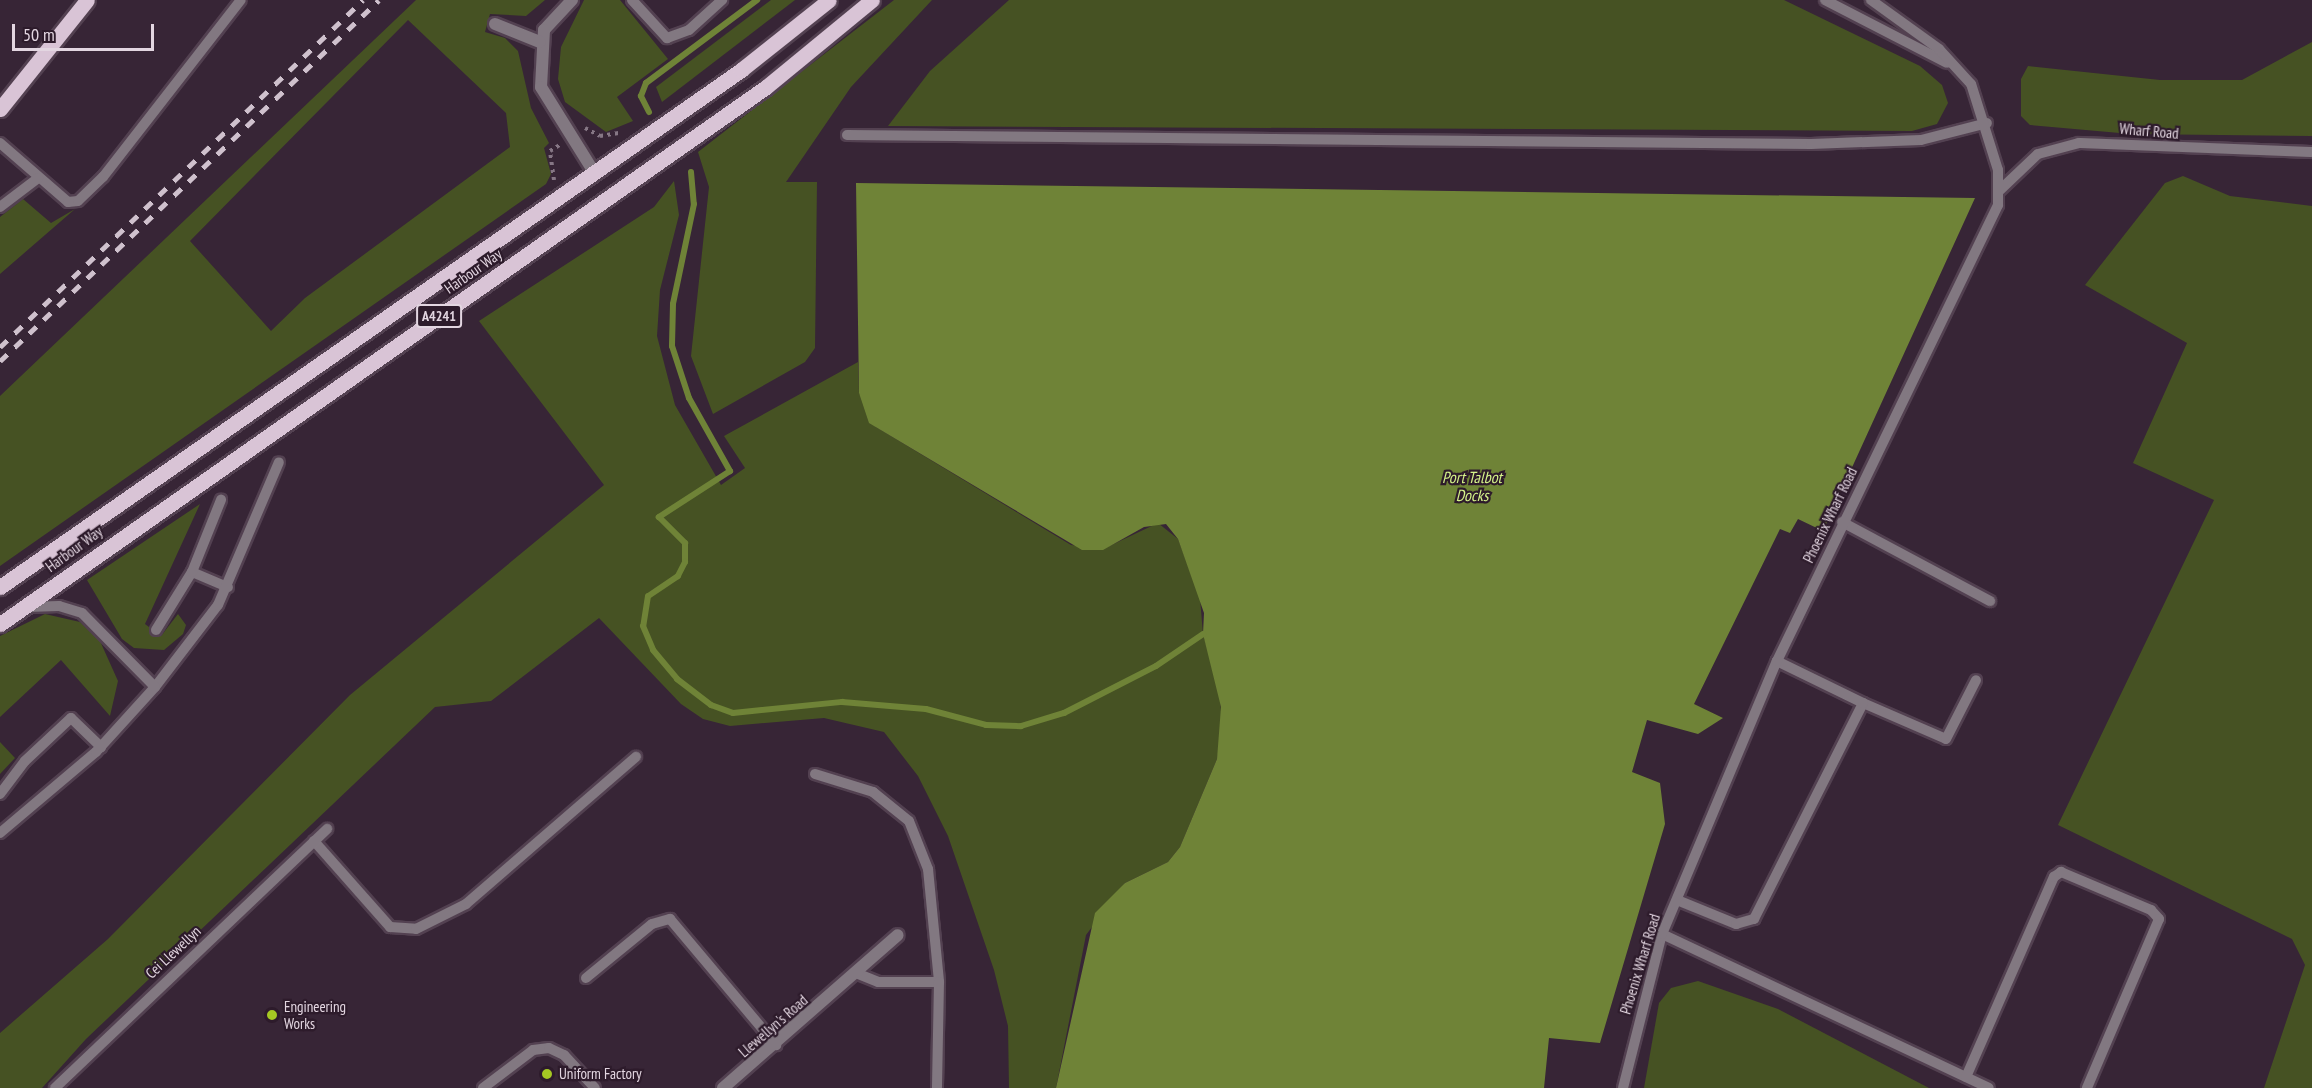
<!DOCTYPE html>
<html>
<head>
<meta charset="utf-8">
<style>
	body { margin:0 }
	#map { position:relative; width:2312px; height:1088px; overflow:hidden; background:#372536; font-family:"PT Sans Narrow",sans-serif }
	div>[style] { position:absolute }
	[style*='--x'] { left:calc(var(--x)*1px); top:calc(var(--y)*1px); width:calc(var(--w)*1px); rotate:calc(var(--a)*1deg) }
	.green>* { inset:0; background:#465223 }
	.water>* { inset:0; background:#6f8337 }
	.stream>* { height:6px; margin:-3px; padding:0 3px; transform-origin:3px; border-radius:3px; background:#6f8337 }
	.path>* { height:4px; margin-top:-2px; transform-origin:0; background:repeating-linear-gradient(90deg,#867785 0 3px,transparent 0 7.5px) }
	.roads { filter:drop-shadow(2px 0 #534151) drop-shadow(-2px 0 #534151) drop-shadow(0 2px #534151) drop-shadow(0 -2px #534151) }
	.lane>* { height:10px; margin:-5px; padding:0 5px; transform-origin:5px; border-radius:5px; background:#827881 }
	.street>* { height:12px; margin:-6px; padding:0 6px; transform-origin:6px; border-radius:6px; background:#827881 }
	.primary>* { height:15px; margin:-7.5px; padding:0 7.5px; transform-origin:7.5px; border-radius:7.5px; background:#d9c4d6 }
	.rail>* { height:4.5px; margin-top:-2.25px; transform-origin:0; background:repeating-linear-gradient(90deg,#cfc1cd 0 10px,transparent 0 20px) }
	.dots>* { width:16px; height:16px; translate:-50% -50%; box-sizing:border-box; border:3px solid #2d1b2b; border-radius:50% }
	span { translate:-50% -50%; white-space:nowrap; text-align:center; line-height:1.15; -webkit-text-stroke:4.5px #2d1b2b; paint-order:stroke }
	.shield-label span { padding:2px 4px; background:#2d1b2b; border:2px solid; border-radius:4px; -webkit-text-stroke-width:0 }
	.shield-label { font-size:14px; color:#e3d6e1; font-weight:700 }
	.street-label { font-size:15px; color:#e3d6e1 }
	.poi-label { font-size:15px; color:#e3d6e1 }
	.left { translate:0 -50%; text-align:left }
	.water-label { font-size:16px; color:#d5f38a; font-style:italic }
	.scale { position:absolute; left:12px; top:24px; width:142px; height:27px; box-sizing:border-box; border:3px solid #e3d6e1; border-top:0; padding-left:8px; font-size:18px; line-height:21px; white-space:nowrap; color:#e3d6e1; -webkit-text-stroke:4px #2d1b2b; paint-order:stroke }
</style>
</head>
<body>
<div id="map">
	<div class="green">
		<i style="clip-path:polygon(evenodd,416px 0,545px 0,526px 16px,490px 14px,485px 32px,505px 38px,518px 51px,531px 108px,549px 143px,544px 148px,551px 174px,546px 184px,0 566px,0 396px,416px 0,408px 20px,506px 113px,510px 147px,305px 298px,271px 331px,190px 241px,408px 20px)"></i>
		<i style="clip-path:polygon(584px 0,620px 0,668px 59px,617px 97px,633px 121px,606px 132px,565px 102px,558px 79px,561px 47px)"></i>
		<i style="clip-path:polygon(771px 0,795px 0,662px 102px,656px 87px)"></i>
		<i style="clip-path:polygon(894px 0,932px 0,851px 87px,786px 182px,817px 182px,815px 348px,805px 362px,713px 414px,691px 356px,709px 187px,698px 152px)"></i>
		<i style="clip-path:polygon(1009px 0,1784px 0,1920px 66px,1942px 85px,1948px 103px,1937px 124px,1912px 131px,888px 126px,930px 71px)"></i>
		<i style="clip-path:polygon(2312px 42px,2312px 136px,2131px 134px,2030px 125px,2021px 116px,2021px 79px,2028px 66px,2160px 80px,2242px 80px)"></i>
		<i style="clip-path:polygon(2183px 176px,2230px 196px,2312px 206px,2312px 1088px,2264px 1088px,2305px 965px,2292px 939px,2058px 825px,2214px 500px,2133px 463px,2187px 343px,2085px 285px,2165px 183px)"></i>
		<i style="clip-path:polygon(674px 181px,679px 215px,660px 290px,657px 336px,675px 405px,721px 485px,745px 468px,724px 436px,858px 362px,859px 393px,876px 427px,1071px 545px,1103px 549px,1158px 523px,1178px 539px,1200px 598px,1203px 634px,1220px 692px,1222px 732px,1217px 759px,1180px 847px,1168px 862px,1125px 883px,1086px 935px,1056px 1088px,1009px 1088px,1008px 1026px,994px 970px,948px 836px,918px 776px,884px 732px,824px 718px,730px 726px,703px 719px,681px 704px,599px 618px,491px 701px,435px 707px,86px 1039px,42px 1088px,0 1088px,0 1033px,108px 939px,350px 695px,604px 485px,479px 321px,654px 207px)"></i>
		<i style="clip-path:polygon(23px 199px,51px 223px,75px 209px,0 274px,0 217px)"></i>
		<i style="clip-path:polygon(200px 504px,145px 624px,161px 636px,178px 614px,186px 625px,183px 634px,164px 650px,134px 648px,122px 639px,87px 580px)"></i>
		<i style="clip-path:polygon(45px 614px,80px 622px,100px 641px,118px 681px,110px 716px,61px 660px,0 717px,0 636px)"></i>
		<i style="clip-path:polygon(0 742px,15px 758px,0 774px)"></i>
		<i style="clip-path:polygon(1698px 981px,1778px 1009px,1929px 1088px,1644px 1088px,1659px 1003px,1671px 988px)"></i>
	</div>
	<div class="water">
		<i style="clip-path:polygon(856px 183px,1975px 198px,1823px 531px,1798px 519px,1790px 533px,1780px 529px,1694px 704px,1723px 718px,1698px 734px,1647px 720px,1632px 772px,1660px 783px,1665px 824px,1600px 1043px,1549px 1038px,1544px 1088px,1056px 1088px,1095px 913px,1125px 883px,1168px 862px,1180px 847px,1217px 759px,1221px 707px,1203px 634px,1204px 613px,1178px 539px,1166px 524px,1144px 527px,1103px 550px,1082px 550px,869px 423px,859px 393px)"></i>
	</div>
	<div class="stream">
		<i style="--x:649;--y:112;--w:18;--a:-117"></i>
		<i style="--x:641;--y:96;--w:14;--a:-69"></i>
		<i style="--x:646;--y:83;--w:139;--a:-36.8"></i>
		<i style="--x:691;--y:172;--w:32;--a:85"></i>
		<i style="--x:694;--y:204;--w:102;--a:101.9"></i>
		<i style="--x:673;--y:304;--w:42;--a:91.4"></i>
		<i style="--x:672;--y:346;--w:55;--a:71.9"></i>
		<i style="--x:689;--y:398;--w:84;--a:60.7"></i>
		<i style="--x:730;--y:471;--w:85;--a:147.1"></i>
		<i style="--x:659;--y:517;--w:37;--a:45"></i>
		<i style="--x:685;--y:543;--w:19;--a:90"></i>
		<i style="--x:685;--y:562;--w:16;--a:117"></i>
		<i style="--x:678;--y:576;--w:36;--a:146"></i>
		<i style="--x:648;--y:596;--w:30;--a:99"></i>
		<i style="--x:643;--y:626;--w:26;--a:67"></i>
		<i style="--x:653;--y:650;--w:38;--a:50"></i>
		<i style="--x:677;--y:679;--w:43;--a:37.4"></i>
		<i style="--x:711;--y:705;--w:23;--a:20"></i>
		<i style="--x:733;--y:713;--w:110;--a:-5.8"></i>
		<i style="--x:842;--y:702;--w:84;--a:4.8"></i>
		<i style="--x:926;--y:709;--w:62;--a:14.9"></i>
		<i style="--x:986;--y:725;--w:35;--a:2"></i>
		<i style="--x:1021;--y:726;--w:45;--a:-16.8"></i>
		<i style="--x:1064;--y:713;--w:103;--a:-27.1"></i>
		<i style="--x:1156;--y:666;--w:57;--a:-34.2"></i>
	</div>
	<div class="path">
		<i style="--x:585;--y:128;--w:17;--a:28"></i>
		<i style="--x:600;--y:136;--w:19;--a:-9"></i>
		<i style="--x:554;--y:180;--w:29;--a:-98"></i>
		<i style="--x:550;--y:151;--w:13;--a:-32"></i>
	</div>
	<div class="roads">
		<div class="lane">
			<i style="--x:632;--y:0;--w:52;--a:47.4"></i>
			<i style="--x:667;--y:38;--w:23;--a:-20"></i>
			<i style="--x:689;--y:30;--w:45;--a:-42.3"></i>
			<i style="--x:1825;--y:0;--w:137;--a:27.3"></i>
			<i style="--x:847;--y:135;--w:964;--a:0.53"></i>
			<i style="--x:1811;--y:144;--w:110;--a:-2.1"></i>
			<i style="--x:1921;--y:140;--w:68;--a:-14.4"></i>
			<i style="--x:0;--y:143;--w:90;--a:40.9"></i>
			<i style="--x:68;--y:202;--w:10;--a:-6"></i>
			<i style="--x:78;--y:201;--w:35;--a:-44"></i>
			<i style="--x:103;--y:177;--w:224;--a:-52.1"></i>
			<i style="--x:2000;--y:190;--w:52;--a:-43.5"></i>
			<i style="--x:2038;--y:154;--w:42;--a:-15"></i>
			<i style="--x:2079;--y:143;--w:233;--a:2.2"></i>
			<i style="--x:0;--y:207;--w:48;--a:-37.3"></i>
			<i style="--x:1842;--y:522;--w:168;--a:28.1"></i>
			<i style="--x:192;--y:572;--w:39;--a:23"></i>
			<i style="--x:156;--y:630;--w:68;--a:-58.2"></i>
			<i style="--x:192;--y:572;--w:78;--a:-68.1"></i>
			<i style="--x:155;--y:687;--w:103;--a:-52.5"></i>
			<i style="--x:218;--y:605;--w:155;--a:-66.9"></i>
			<i style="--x:1863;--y:703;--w:90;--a:23.4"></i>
			<i style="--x:1946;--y:739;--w:66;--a:-63"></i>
			<i style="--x:815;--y:774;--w:61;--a:17.2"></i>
			<i style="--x:873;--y:792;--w:46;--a:38.9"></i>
			<i style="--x:909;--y:821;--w:52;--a:68.4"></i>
			<i style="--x:928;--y:869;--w:114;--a:84.4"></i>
			<i style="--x:0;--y:794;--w:41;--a:-52.9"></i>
			<i style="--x:25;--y:761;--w:63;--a:-43.1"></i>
			<i style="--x:71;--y:718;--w:42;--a:44"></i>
			<i style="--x:0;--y:833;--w:126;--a:-40.2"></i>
			<i style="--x:96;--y:752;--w:88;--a:-47.8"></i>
			<i style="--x:155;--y:687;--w:104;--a:-134.6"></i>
			<i style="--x:82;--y:613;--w:24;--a:-163"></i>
			<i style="--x:59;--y:606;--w:32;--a:178"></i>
			<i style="--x:314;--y:841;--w:115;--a:48.5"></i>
			<i style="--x:390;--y:927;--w:26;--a:4"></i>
			<i style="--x:416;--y:929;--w:56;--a:-26.6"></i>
			<i style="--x:466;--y:904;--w:225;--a:-40.9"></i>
			<i style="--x:1677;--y:900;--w:64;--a:22.1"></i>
			<i style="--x:1736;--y:924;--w:19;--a:-16"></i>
			<i style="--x:1754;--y:919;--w:242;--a:-63.2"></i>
			<i style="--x:1863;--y:703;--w:96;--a:-154"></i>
			<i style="--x:1662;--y:934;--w:361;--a:25.2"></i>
			<i style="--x:856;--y:973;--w:24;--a:22"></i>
			<i style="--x:878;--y:982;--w:61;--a:0"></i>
			<i style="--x:939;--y:982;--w:106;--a:91.1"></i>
			<i style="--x:586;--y:978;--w:85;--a:-39.3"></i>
			<i style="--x:652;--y:924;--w:19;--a:-16"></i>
			<i style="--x:670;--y:919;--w:165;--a:49.9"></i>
			<i style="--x:1966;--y:1077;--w:219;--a:-66.3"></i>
			<i style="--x:2054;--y:877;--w:9;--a:-36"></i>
			<i style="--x:2061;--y:872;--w:98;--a:22.9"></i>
			<i style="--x:2151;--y:910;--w:12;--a:48"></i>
			<i style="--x:2159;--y:919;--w:184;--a:113.1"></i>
			<i style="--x:55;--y:1088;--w:376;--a:-43.6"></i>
			<i style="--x:483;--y:1088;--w:63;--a:-37.2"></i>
			<i style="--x:533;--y:1050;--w:16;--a:-7"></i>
			<i style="--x:549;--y:1048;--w:17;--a:25"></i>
			<i style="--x:564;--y:1055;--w:45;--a:46.8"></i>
			<i style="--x:1623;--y:1088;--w:159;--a:-75.8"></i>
			<i style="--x:1662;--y:934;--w:296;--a:-67.2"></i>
			<i style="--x:1777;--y:661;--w:507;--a:-64.14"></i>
			<i style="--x:1998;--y:205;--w:35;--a:-90"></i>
			<i style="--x:1998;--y:170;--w:90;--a:-107.4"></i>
			<i style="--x:1971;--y:84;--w:47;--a:-132.4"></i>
			<i style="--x:1939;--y:49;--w:84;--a:-144.2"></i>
		</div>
		<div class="street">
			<i style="--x:572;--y:0;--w:41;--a:133"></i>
			<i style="--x:544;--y:30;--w:57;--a:93"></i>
			<i style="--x:541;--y:87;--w:100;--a:58.1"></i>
			<i style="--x:495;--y:24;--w:48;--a:21.8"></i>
			<i style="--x:723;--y:1088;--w:232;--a:-41.2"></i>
		</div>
		<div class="primary">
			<i style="--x:0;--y:109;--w:139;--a:-51.4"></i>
			<i style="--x:0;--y:587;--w:904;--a:-34.9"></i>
			<i style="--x:741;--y:70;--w:112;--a:-38.5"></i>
			<i style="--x:0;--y:624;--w:935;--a:-35.03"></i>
			<i style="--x:766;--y:87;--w:137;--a:-39.4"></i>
		</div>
	</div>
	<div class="rail">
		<i style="--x:0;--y:347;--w:502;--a:-43.71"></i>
		<i style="--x:0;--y:361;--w:523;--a:-43.61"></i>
	</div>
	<div class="dots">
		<i style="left:272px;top:1015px;background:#a5c823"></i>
		<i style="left:547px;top:1074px;background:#a5c823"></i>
	</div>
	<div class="shield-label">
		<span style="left:439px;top:316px">A4241</span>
	</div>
	<div class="street-label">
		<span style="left:2149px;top:131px;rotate:5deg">Wharf Road</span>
		<span style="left:473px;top:271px;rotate:-35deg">Harbour Way</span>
		<span style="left:1830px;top:515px;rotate:-64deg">Phoenix Wharf Road</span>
		<span style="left:74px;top:549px;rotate:-36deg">Harbour Way</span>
		<span style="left:173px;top:952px;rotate:-43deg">Cei Llewellyn</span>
		<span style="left:1640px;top:964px;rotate:-73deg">Phoenix Wharf Road</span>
		<span style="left:773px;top:1026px;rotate:-41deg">Llewellyn's Road</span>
	</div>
	<div class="poi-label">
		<span class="left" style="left:284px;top:1015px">Engineering<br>Works</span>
		<span class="left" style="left:559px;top:1074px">Uniform Factory</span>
	</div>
	<div class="water-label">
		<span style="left:1472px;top:486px">Port Talbot<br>Docks</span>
	</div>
	<div class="scale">50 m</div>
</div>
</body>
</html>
